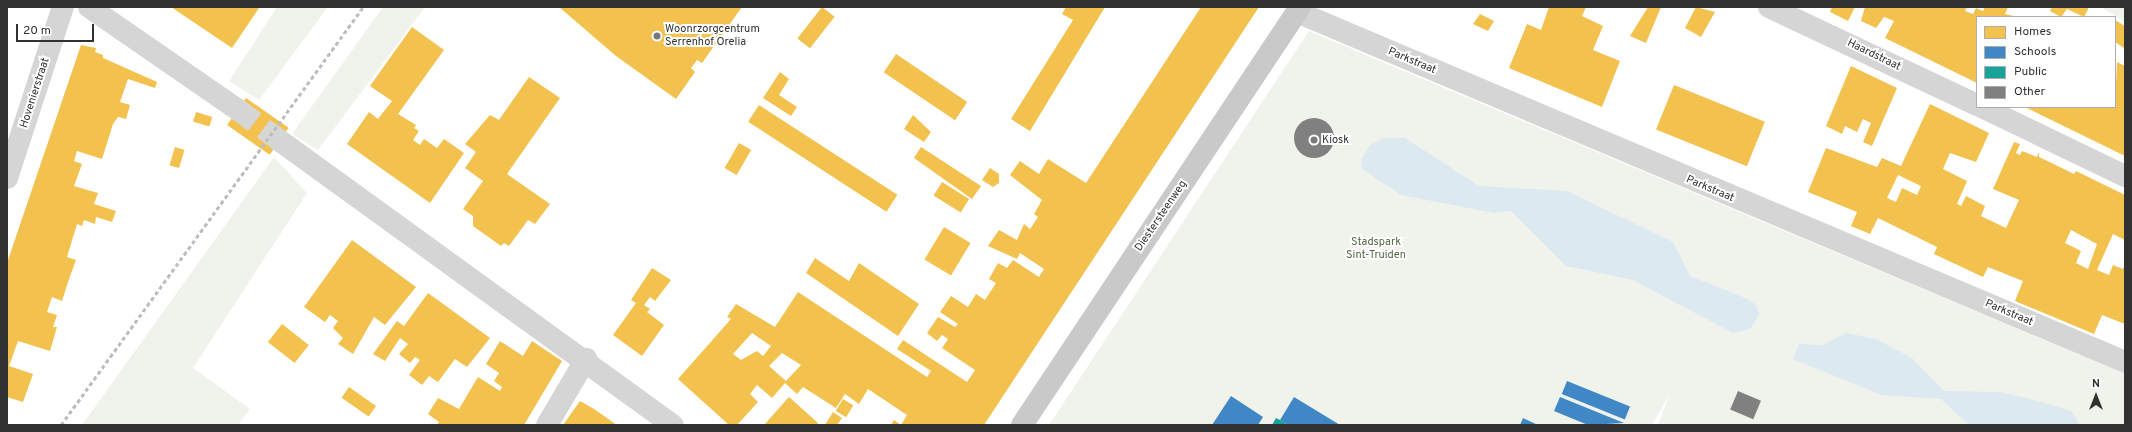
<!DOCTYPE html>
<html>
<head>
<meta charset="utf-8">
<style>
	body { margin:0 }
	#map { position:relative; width:2132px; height:432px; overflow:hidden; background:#fff; font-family:Overpass,sans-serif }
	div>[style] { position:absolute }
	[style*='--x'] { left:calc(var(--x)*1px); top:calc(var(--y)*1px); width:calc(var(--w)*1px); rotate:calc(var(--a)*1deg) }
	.green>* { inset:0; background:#f0f3ec }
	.water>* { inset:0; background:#dde9f0 }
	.homes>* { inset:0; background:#f2c14e; transform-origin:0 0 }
	.schools>* { inset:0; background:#3f88c5; transform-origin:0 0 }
	.public>* { inset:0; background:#17a398 }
	.building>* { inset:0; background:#808080; transform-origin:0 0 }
	.round { border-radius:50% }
	.minor-tunnel>* { height:22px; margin-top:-11px; transform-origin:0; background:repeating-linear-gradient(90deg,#d6d6d6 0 22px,transparent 0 33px) }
	.minor>* { height:22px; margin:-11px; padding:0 11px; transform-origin:11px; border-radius:11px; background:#d5d5d5 }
	.major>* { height:22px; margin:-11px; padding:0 11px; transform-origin:11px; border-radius:11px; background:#c9c9c9 }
	.rail>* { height:3px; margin-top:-1.5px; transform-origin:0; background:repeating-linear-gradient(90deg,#bdbdbd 0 4px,transparent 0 7px) }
	.dots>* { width:11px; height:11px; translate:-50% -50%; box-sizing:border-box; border:2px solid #fff; border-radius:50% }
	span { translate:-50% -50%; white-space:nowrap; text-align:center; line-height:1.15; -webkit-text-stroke:4px #fff; paint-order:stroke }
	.poi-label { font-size:11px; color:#313131 }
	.left { translate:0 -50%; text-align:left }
	.street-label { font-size:11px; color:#313131 }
	.park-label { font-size:11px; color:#536941 }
	.frame { position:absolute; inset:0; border:8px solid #313131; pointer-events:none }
	.legend { position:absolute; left:1976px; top:16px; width:140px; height:92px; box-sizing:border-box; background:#fff; border:1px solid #adadad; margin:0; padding:5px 7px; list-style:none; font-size:12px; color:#313131 }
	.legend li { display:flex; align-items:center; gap:8px; height:20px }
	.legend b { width:20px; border:1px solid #adadad }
	.north { position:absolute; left:2076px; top:376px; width:40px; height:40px; -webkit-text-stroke:3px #fff; paint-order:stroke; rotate:0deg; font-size:11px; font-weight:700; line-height:16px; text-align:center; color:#313131 }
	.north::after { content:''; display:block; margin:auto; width:14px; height:18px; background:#313131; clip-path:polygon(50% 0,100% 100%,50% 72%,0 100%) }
	.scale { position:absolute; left:16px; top:24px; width:78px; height:18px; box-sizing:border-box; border:2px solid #313131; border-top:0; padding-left:5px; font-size:12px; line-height:14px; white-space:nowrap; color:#313131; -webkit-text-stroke:3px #fff; paint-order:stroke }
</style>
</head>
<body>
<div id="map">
	<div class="green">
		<i style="clip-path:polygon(277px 7px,328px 7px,259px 100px,229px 81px)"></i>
		<i style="clip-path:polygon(383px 7px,425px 7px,318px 150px,292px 134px)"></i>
		<i style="clip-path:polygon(2101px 7px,2125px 7px,2125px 22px)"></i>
		<i style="clip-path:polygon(1309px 31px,2125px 374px,2125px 425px,1658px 425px,1669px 395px,1652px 425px,1049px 425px)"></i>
		<i style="clip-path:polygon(274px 157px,307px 193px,193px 368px,250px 409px,238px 425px,82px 425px)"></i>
	</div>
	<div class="water">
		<i style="clip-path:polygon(1385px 138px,1405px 138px,1479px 186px,1567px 191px,1673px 242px,1690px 276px,1748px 299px,1756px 305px,1759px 315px,1750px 329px,1733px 333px,1633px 280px,1566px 266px,1511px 211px,1494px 213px,1401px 195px,1362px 169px,1361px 160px,1370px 145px)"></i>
		<i style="clip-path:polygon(1846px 333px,1876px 339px,1912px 358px,1944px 391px,2000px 392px,2034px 400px,2071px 411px,2080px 425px,1969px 425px,1941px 399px,1882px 395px,1793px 359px,1799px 344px,1823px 345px)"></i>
	</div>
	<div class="homes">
		<i style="clip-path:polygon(171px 7px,257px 7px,259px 8px,232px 48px)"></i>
		<i style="clip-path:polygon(559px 7px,742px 7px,702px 63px,697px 60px,691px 68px,695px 72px,676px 99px,616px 56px)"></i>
		<i style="left:822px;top:7px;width:16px;height:40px;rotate:38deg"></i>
		<i style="clip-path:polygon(1066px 7px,1105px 7px,1030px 131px,1011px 119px,1073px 20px,1062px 14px)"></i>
		<i style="clip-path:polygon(evenodd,1201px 7px,1259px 7px,984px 425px,891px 425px,894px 420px,901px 425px,907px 415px,868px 389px,859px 404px,845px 394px,836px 408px,803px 387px,797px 394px,785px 383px,772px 398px,757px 385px,750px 394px,758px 402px,737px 425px,729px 425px,678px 379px,731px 319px,727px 317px,736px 304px,775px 327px,798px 292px,927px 377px,931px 371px,897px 349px,903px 340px,967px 382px,975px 370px,942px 348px,948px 339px,942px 335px,937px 341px,927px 333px,938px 317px,955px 327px,958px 324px,940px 312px,951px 296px,968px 307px,976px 294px,985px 300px,996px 283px,989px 279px,998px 263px,1007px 268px,1013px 260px,1039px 277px,1044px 269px,1020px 253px,1017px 259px,988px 246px,999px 230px,1017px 240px,1024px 224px,1030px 229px,1038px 217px,1034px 214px,1042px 200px,1010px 175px,1020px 161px,1039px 174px,1048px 159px,1086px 183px,1201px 7px,752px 333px,771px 346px,763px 356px,757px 351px,741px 360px,733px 354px,752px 333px,1201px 7px,782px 353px,801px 365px,786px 381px,769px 366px,782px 353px)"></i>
		<i style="clip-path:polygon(1549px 7px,1586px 7px,1582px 16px,1603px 26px,1593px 50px,1620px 61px,1602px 107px,1509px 68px,1527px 24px,1541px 30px)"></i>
		<i style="clip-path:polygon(1648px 7px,1661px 7px,1646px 43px,1630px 36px)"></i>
		<i style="clip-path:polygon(1696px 7px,1715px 12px,1701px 37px,1685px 28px)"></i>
		<i style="clip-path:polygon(1832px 7px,1855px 7px,1848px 21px,1830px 12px)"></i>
		<i style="clip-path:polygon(1865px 7px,1967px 7px,1965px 11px,1973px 14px,1976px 8px,1983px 11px,1985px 7px,2008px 7px,2005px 14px,2018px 17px,1977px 17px,1977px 83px,1885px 38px,1894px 21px,1884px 17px,1876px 28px,1861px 21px)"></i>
		<i style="clip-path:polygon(2052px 7px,2089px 7px,2084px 17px,2067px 9px,2061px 17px,2050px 11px)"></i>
		<i style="clip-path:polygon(1480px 14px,1494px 21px,1488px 31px,1473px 24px)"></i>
		<i style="clip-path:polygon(2115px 20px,2125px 26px,2124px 48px,2115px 42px)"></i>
		<i style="clip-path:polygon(412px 27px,444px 50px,398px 114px,416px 125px,414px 128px,419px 131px,413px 140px,420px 145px,424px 139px,437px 148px,444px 139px,464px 153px,430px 203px,347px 144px,369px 112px,378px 119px,392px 101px,370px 86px)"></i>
		<i style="clip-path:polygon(81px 45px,96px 48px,95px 52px,103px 55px,103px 58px,157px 82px,155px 88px,128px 79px,120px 102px,130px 105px,126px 119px,118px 117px,113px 124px,102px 159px,77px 151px,74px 161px,82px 164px,74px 186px,98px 193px,94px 204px,116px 211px,112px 222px,96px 217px,95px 224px,84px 220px,82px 226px,77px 224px,67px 257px,76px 260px,68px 282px,62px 301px,52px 297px,47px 312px,57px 315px,53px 327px,57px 327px,50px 351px,18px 341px,9px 366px,33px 374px,23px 402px,7px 397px,7px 263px)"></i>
		<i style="left:896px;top:54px;width:86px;height:22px;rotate:34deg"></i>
		<i style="clip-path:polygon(2117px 62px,2125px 66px,2125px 156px,2025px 107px,2115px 107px)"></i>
		<i style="clip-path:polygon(1851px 66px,1897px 88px,1872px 146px,1863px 142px,1871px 123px,1863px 119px,1857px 132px,1845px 126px,1842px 134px,1826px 126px)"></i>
		<i style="clip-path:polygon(780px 72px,789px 79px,779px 95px,797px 107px,791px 116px,763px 98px)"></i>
		<i style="clip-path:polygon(529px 77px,560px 98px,507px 174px,550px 204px,535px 224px,528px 220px,509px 246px,504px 243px,501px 246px,473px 226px,473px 216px,463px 209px,483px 181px,465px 168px,476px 152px,465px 144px,490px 115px,499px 120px)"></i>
		<i style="left:1674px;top:85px;width:98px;height:48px;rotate:22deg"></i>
		<i style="left:246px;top:98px;width:52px;height:33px;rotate:35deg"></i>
		<i style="clip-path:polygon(evenodd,1930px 104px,1989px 133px,1976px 162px,1950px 153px,1943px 169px,1967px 181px,1957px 204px,1961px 206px,1966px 196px,1985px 206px,1981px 216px,2006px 228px,2019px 200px,1993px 189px,2014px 142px,2020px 144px,2016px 153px,2020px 155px,2022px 151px,2037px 157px,2039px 152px,2039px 157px,2064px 169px,2074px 174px,2076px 171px,2125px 195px,2125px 240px,2113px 234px,2097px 270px,2109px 275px,2113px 265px,2123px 269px,2125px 264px,2125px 324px,2102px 315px,2094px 334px,2015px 301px,2023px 281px,1988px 267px,1983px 277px,1934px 254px,1937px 247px,1878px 218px,1870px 234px,1851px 226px,1857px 212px,1808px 192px,1826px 148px,1877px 167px,1882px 158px,1901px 166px,1930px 104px,1898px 175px,1921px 186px,1917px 195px,1902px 188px,1896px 202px,1887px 198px,1898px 175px,1930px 104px,2071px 230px,2097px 244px,2088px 269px,2076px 263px,2081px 251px,2065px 243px,2071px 230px)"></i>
		<i style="left:759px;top:105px;width:165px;height:20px;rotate:33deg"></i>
		<i style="left:196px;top:112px;width:17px;height:10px;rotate:17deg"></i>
		<i style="clip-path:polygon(913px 115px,931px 132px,924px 142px,904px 129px)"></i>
		<i style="left:739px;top:143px;width:14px;height:29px;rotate:30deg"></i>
		<i style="left:175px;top:147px;width:10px;height:19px;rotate:17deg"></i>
		<i style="clip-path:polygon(921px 147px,981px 186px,972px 199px,914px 158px)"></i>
		<i style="clip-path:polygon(990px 168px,999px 174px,999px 183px,993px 187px,982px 180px)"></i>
		<i style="left:942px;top:182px;width:32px;height:16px;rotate:32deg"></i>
		<i style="left:944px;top:227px;width:31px;height:38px;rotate:31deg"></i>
		<i style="clip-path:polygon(352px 240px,416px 287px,385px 325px,374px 317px,353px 354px,338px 344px,343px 338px,333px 328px,338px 321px,330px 315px,325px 322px,304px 307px)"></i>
		<i style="clip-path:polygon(815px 258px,849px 281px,859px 263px,919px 304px,898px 336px,806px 273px)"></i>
		<i style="clip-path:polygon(652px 268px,671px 280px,655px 301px,650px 297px,644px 305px,650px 309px,647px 312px,664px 325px,642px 356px,613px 335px,636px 303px,631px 300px)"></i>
		<i style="clip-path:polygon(428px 293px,490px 338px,467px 367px,455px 359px,438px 382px,429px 376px,422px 385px,409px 375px,420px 360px,415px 357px,410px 363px,399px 354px,408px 344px,400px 338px,385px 361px,373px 354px,397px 321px,404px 326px)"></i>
		<i style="left:282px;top:324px;width:34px;height:23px;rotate:38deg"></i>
		<i style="clip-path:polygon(500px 341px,523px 356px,532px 341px,562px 361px,524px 425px,437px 425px,439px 422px,428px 414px,438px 398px,459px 409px,478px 377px,500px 391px,502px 387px,494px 381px,499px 373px,486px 364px)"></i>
		<i style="left:349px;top:387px;width:33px;height:13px;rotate:35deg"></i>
		<i style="clip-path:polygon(789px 397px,818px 423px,816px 425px,764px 425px)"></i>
		<i style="left:843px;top:399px;width:12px;height:14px;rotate:31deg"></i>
		<i style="clip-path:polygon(580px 401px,594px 409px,617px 425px,563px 425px)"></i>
		<i style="clip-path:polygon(833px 412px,842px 418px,837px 425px,825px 425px)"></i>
	</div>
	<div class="schools">
		<i style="left:1567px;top:381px;width:68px;height:14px;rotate:22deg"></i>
		<i style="clip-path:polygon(1231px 396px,1263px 417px,1258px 425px,1212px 425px)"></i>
		<i style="clip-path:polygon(1294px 397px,1340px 425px,1288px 425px,1280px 420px)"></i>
		<i style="clip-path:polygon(1560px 397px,1624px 423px,1588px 425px,1554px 411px)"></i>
		<i style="clip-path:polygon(1523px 418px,1538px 425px,1520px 425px)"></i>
	</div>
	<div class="public">
		<i style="clip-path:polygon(1276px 418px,1280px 420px,1288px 425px,1272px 425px)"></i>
	</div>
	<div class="building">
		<i class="round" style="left:1294px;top:118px;width:40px;height:40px"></i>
		<i style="left:1738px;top:391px;width:25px;height:20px;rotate:23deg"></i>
	</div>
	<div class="minor-tunnel">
		<i style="--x:237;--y:109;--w:57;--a:36.5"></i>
	</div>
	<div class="minor">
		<i style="--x:89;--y:7;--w:180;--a:34.6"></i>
		<i style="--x:1769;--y:7;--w:230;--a:25.2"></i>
		<i style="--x:1297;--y:12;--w:899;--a:22.91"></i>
		<i style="--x:1982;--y:107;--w:159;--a:25.8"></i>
		<i style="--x:283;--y:143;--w:481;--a:35.9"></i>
		<i style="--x:7;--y:178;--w:180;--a:-71.9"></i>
		<i style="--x:547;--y:425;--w:77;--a:-59.4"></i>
	</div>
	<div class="major">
		<i style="--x:1022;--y:425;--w:502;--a:-56.37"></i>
	</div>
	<div class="rail">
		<i style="--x:61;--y:425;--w:516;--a:-54.15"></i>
	</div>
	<div class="dots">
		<i style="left:657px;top:36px;background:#797979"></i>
		<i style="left:1314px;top:140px;background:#797979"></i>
	</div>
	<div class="poi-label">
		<span class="left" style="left:665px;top:36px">Woonrzorgcentrum<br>Serrenhof Orelia</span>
		<span class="left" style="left:1322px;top:140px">Kiosk</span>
	</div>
	<div class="street-label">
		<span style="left:1874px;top:55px;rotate:26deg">Haardstraat</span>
		<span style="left:1412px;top:61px;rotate:23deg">Parkstraat</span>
		<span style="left:35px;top:93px;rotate:-72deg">Hovenierstraat</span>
		<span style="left:1710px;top:189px;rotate:23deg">Parkstraat</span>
		<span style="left:1161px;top:216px;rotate:-56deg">Diestersteenweg</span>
		<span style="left:2009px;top:313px;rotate:23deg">Parkstraat</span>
	</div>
	<div class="park-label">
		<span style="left:1376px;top:249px">Stadspark<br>Sint-Truiden</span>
	</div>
	<div class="frame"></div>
	<ul class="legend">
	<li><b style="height:11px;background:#f2c14e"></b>Homes</li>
	<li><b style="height:11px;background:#3f88c5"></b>Schools</li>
	<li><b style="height:11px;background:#17a398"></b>Public</li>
	<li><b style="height:11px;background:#808080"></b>Other</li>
	</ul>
	<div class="north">N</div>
	<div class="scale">20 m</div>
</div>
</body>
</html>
